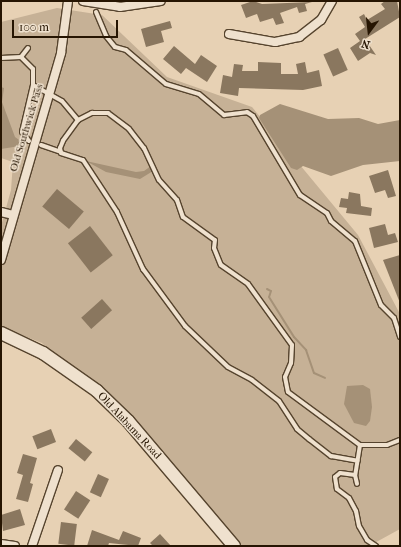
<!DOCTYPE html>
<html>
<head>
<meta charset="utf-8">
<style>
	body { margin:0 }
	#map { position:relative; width:401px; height:547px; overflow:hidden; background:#e7d1b4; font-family:"IM FELL French Canon",serif }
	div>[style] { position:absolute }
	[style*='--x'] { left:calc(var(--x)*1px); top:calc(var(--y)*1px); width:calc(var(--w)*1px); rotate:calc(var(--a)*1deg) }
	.green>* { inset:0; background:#c6b196 }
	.water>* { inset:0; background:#a59177 }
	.stream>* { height:2px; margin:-1px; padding:0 1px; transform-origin:1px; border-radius:1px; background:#a59177 }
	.building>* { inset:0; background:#8a775f; transform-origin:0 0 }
	.roads { filter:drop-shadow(1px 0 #56442e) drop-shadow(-1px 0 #56442e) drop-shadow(0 1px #56442e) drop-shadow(0 -1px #56442e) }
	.service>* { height:4px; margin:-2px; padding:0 2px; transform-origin:2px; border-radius:2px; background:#efe1ce }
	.minor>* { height:8px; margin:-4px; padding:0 4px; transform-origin:4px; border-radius:4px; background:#efe1ce }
	.secondary>* { height:12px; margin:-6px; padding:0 6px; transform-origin:6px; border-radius:6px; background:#efe1ce }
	span { translate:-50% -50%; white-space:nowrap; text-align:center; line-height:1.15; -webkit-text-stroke:3px #efe1ce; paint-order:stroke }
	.street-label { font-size:11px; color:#261502 }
	.frame { position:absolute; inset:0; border:2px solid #261502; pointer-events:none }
	.north { position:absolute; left:349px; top:12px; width:40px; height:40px; -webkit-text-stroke:3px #efe1ce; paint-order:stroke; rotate:195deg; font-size:11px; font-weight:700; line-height:16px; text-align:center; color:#261502 }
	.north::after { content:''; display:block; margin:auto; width:14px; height:18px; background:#261502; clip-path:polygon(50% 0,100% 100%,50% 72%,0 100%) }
	.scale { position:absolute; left:12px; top:20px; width:106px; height:18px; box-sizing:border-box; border:2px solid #261502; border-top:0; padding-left:5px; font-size:12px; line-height:14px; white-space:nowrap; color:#261502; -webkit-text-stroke:3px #efe1ce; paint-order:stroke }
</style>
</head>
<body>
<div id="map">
	<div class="green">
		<i style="clip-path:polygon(57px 8px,102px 15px,167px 77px,252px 107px,358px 235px,400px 314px,400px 529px,369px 546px,230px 546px,124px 427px,42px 343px,1px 327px,1px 226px,11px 190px,13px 162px,1px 158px,1px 22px)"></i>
	</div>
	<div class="water">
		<i style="clip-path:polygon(1px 87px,4px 88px,2px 102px,15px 137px,26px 145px,1px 149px)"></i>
		<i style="clip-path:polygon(280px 104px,328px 119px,359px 118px,378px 124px,400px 120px,400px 161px,363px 165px,331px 176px,303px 166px,297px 170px,291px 168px,259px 118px,260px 115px)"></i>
		<i style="clip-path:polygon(86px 161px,136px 172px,144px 171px,151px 166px,153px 171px,140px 179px,106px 172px)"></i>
		<i style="clip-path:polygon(363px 385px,370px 389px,372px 407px,370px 421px,366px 426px,354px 423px,344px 404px,347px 386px)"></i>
	</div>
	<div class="stream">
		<i style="--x:267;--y:289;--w:4;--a:27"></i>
		<i style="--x:271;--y:291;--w:6;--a:108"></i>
		<i style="--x:269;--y:297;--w:47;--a:58"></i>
		<i style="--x:294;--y:337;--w:18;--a:47"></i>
		<i style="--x:306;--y:350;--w:24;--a:71"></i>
		<i style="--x:314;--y:373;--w:12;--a:24"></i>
	</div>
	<div class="building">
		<i style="clip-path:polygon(253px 1px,262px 4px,312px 2px,305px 4px,307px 11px,299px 13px,297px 7px,280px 13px,284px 23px,276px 25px,273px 18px,260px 22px,257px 14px,246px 18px,241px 5px)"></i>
		<i style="clip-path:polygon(385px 1px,397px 1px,400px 17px,365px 39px,376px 55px,370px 53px,358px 61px,350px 48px,360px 41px,355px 34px,365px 27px,359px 17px,364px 14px,367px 20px,385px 9px,381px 4px)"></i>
		<i style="clip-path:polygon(170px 21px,172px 28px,161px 31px,164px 42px,146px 47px,141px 29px)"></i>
		<i style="clip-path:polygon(174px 46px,195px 64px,201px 55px,217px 66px,207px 82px,186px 68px,181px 74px,163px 59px)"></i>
		<i style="left:338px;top:48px;width:24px;height:16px;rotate:66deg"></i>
		<i style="clip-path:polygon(258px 62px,281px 63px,281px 74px,298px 74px,296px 64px,305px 62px,307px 73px,319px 70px,322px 86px,303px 90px,239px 88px,238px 96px,220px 93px,223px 75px,232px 77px,234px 64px,243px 65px,242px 71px,258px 71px)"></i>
		<i style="clip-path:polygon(388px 170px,396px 196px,388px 198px,385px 190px,375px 193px,369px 176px)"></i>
		<i style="left:57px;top:189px;width:35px;height:23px;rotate:40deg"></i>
		<i style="clip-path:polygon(349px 192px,360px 194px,361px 206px,372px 208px,371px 216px,346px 213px,347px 208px,339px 207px,341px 198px,348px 199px)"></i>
		<i style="clip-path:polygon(385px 224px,388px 235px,395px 233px,398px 242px,374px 248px,369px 228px)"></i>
		<i style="left:90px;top:226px;width:37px;height:28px;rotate:52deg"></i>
		<i style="clip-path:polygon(400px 255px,400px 303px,383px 260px)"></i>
		<i style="left:102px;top:299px;width:15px;height:28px;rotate:48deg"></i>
		<i style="left:51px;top:429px;width:14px;height:20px;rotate:69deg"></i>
		<i style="left:76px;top:439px;width:21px;height:12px;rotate:39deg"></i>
		<i style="clip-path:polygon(23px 454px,37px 458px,30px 483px,33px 484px,28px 502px,16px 499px,23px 475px,17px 473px)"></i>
		<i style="left:98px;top:474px;width:12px;height:20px;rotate:24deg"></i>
		<i style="left:76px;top:491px;width:17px;height:22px;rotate:33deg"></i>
		<i style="clip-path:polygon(20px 509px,25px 525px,3px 531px,1px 515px)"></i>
		<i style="left:61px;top:522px;width:16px;height:22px;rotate:7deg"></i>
		<i style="clip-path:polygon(92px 530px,119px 540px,123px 531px,141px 538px,138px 546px,109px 543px,108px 546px,87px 546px)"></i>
		<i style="clip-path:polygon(160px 534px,171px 546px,153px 546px,150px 543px)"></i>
	</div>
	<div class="roads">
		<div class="service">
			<i style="--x:96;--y:12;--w:26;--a:67"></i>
			<i style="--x:106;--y:36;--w:14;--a:51"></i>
			<i style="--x:115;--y:47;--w:11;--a:15"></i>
			<i style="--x:126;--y:50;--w:52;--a:40.4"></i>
			<i style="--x:166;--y:84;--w:34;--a:17"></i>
			<i style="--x:199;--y:94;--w:33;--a:40"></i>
			<i style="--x:224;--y:115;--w:23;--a:-7"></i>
			<i style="--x:247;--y:112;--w:7;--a:34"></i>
			<i style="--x:253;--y:116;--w:92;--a:59.3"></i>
			<i style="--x:300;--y:195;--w:32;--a:34"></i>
			<i style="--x:327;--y:213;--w:9;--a:63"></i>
			<i style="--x:331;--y:221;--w:31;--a:40"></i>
			<i style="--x:355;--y:241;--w:69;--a:67.9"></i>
			<i style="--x:381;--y:305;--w:18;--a:45"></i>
			<i style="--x:394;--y:318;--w:20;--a:72"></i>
			<i style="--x:28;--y:48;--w:11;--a:128"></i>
			<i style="--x:21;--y:57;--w:17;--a:45"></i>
			<i style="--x:33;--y:69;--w:16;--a:90"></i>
			<i style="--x:33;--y:85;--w:33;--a:29"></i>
			<i style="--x:62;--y:101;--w:25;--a:50"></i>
			<i style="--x:78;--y:120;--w:16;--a:-27"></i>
			<i style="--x:92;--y:113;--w:16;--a:0"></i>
			<i style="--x:108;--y:113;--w:26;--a:37"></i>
			<i style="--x:129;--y:129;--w:24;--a:52"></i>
			<i style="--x:144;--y:148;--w:35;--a:65"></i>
			<i style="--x:159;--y:180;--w:27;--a:48"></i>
			<i style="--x:177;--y:200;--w:18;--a:71"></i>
			<i style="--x:183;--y:217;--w:39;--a:36"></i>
			<i style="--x:215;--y:240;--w:8;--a:97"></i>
			<i style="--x:214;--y:248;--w:18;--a:68"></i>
			<i style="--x:221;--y:265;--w:33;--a:35"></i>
			<i style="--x:248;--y:284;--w:75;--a:54.2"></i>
			<i style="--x:292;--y:345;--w:18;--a:93"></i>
			<i style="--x:291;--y:363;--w:15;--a:113"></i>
			<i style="--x:285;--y:377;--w:15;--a:79"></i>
			<i style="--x:288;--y:392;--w:89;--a:36.4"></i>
			<i style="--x:360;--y:445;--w:30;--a:99"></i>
			<i style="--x:355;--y:475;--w:15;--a:-172"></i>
			<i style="--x:340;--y:473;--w:6;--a:141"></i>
			<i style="--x:335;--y:477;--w:12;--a:81"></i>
			<i style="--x:337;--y:489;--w:15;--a:37"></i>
			<i style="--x:349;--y:498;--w:15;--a:62"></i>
			<i style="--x:356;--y:511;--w:15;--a:79"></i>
			<i style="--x:359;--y:526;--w:16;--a:60"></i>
			<i style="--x:367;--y:540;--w:11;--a:34"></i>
			<i style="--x:1;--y:58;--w:20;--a:-3"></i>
			<i style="--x:78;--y:120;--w:26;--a:126"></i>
			<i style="--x:63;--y:141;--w:8;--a:113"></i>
			<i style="--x:60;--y:148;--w:5;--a:79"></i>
			<i style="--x:61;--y:153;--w:23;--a:18"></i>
			<i style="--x:83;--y:160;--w:62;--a:56.8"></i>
			<i style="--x:117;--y:212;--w:63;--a:65.5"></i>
			<i style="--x:143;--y:269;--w:71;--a:53.6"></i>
			<i style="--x:185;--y:326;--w:59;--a:43.6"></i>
			<i style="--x:228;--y:367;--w:27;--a:28"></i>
			<i style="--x:252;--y:380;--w:34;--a:38"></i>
			<i style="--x:279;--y:401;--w:33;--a:57"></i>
			<i style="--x:297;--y:429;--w:16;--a:40"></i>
			<i style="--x:309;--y:439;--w:28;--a:38"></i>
			<i style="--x:331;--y:456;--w:27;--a:10"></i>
			<i style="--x:29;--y:141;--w:11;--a:-128"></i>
			<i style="--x:22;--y:132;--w:48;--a:-76.8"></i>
			<i style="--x:41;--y:145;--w:21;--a:19"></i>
			<i style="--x:360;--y:445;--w:27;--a:0"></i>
			<i style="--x:387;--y:445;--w:14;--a:-21"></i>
			<i style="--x:355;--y:475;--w:9;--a:77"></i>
		</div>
		<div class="minor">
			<i style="--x:83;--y:1;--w:37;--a:9"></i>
			<i style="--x:120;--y:7;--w:41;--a:-8.3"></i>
			<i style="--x:229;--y:34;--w:47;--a:9.9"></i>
			<i style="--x:275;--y:42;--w:25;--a:-12"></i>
			<i style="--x:299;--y:37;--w:28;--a:-38"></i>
			<i style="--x:321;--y:20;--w:22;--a:-60"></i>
			<i style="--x:1;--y:212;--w:12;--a:14"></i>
			<i style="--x:1;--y:260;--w:216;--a:-73.8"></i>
			<i style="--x:61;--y:53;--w:52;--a:-82.3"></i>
			<i style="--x:1;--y:544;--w:14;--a:8"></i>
			<i style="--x:32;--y:546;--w:80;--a:-71.1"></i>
		</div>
		<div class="secondary">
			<i style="--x:1;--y:333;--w:47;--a:25.5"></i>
			<i style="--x:43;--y:353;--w:66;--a:35.1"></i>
			<i style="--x:97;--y:391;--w:43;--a:44.1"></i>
			<i style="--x:128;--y:421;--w:164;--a:49.7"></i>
		</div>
	</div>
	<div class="street-label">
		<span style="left:27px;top:128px;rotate:-73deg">Old Southwick Pass</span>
		<span style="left:129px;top:426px;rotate:47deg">Old Alabama Road</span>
	</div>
	<div class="frame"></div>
	<div class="north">N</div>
	<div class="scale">100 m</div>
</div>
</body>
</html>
